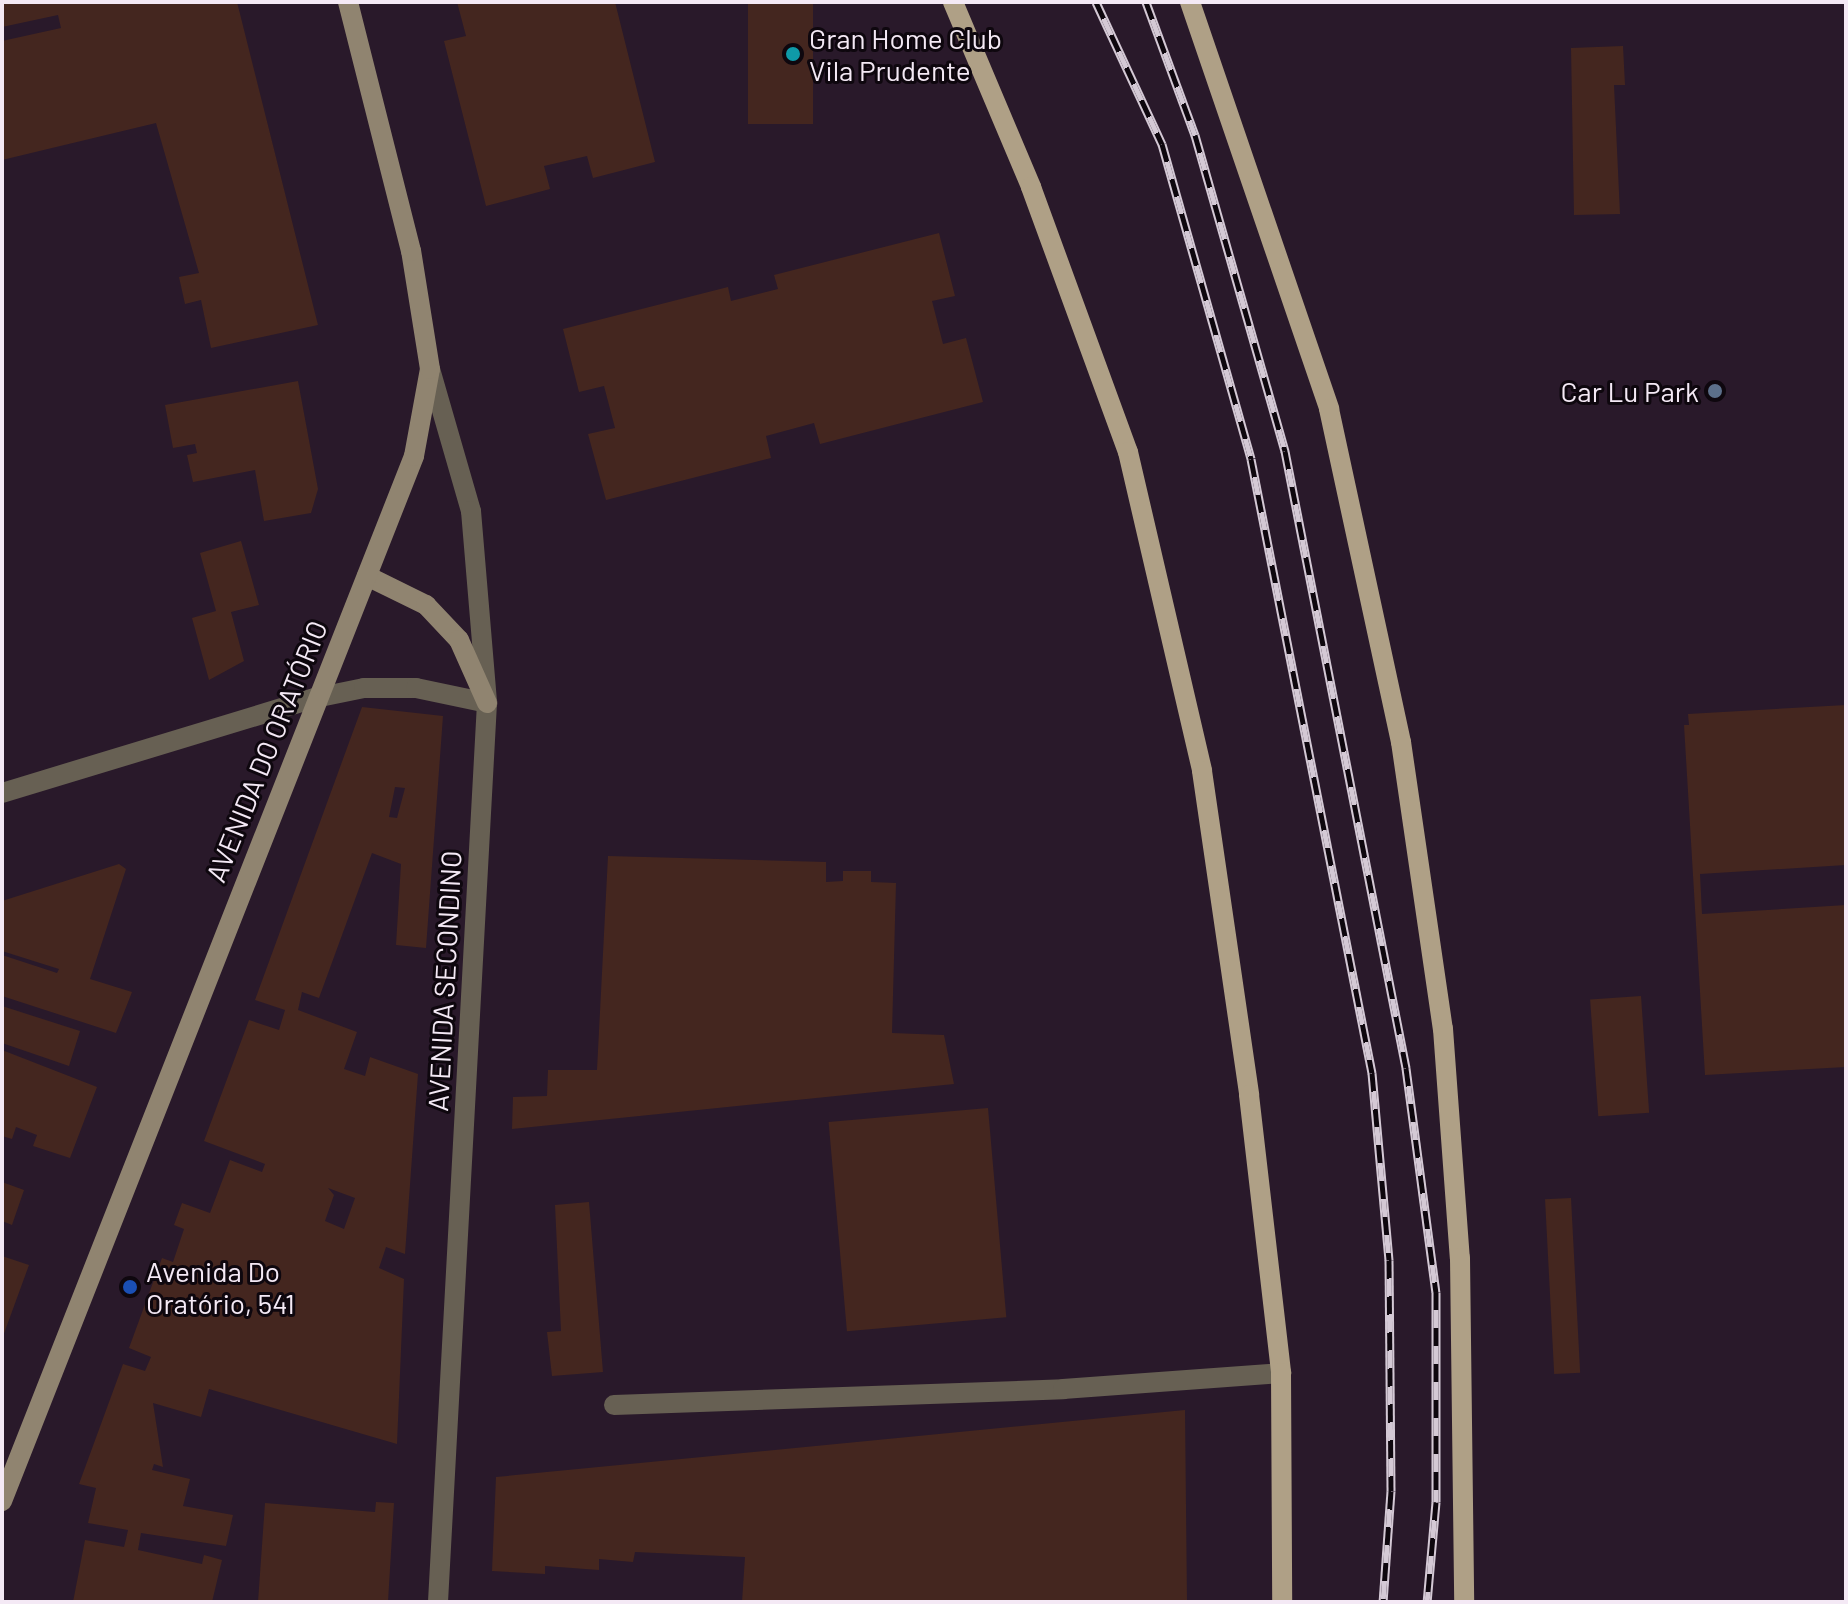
<!DOCTYPE html>
<html>
<head>
<meta charset="utf-8">
<style>
	body { margin:0 }
	#map { position:relative; width:1848px; height:1604px; overflow:hidden; background:#29192a; font-family:Barlow,sans-serif }
	div>[style] { position:absolute }
	[style*='--x'] { left:calc(var(--x)*1px); top:calc(var(--y)*1px); width:calc(var(--w)*1px); rotate:calc(var(--a)*1deg) }
	.building>* { inset:0; background:#44261f; transform-origin:0 0 }
	.service>* { height:20px; margin:-10px; padding:0 10px; transform-origin:10px; border-radius:10px; background:#676053 }
	.minor>* { height:20px; margin:-10px; padding:0 10px; transform-origin:10px; border-radius:10px; background:#676053 }
	.secondary>* { height:20px; margin:-10px; padding:0 10px; transform-origin:10px; border-radius:10px; background:#908470 }
	.primary>* { height:20px; margin:-10px; padding:0 10px; transform-origin:10px; border-radius:10px; background:#afa086 }
	.rail>* { height:9px; margin-top:-4.5px; transform-origin:0; background:repeating-linear-gradient(90deg,#0e070e 0 18px,#d4c9d5 0 36px); box-sizing:border-box; border-block:2px solid #d4c9d5 }
	.dots>* { width:22px; height:22px; translate:-50% -50%; box-sizing:border-box; border:4px solid #0e070e; border-radius:50% }
	span { translate:-50% -50%; white-space:nowrap; text-align:center; line-height:1.15; -webkit-text-stroke:6px #0e070e; paint-order:stroke }
	.poi-label { font-size:28px; color:#f4e9f5 }
	.left { translate:0 -50%; text-align:left }
	.right { translate:-100% -50%; text-align:right }
	.street-label { font-size:28px; color:#f4e9f5 }
	.frame { position:absolute; inset:0; border:4px solid #f4e9f5; pointer-events:none }
</style>
</head>
<body>
<div id="map">
	<div class="building">
		<i style="clip-path:polygon(2px 2px,237px 2px,318px 325px,211px 348px,201px 300px,185px 304px,179px 277px,199px 273px,156px 123px,2px 160px,2px 41px,61px 28px,58px 15px,2px 27px)"></i>
		<i style="clip-path:polygon(457px 2px,615px 2px,655px 162px,593px 178px,587px 156px,544px 166px,550px 189px,486px 206px,444px 41px,466px 36px)"></i>
		<i style="left:748px;top:2px;width:65px;height:122px"></i>
		<i style="clip-path:polygon(1623px 46px,1625px 85px,1614px 85px,1620px 214px,1574px 215px,1571px 48px)"></i>
		<i style="clip-path:polygon(939px 233px,955px 296px,932px 301px,943px 344px,966px 338px,983px 402px,820px 444px,814px 423px,766px 436px,771px 458px,606px 500px,588px 434px,615px 428px,604px 386px,579px 392px,563px 329px,728px 287px,731px 301px,778px 289px,774px 275px)"></i>
		<i style="clip-path:polygon(298px 381px,318px 489px,311px 513px,264px 521px,255px 470px,193px 482px,187px 455px,197px 453px,195px 444px,173px 448px,165px 405px)"></i>
		<i style="clip-path:polygon(241px 541px,259px 605px,231px 612px,244px 661px,209px 680px,192px 618px,216px 611px,200px 553px)"></i>
		<i style="clip-path:polygon(1846px 705px,1846px 865px,1700px 874px,1702px 914px,1846px 905px,1846px 1067px,1705px 1075px,1684px 725px,1689px 725px,1688px 714px)"></i>
		<i style="clip-path:polygon(evenodd,362px 707px,443px 716px,426px 948px,396px 945px,401px 864px,372px 853px,319px 998px,302px 992px,298px 1010px,357px 1032px,344px 1069px,365px 1076px,370px 1057px,418px 1074px,405px 1254px,386px 1247px,379px 1268px,404px 1279px,397px 1444px,209px 1389px,201px 1417px,153px 1403px,163px 1467px,154px 1464px,152px 1470px,190px 1479px,183px 1506px,233px 1515px,226px 1546px,141px 1533px,138px 1550px,202px 1564px,204px 1555px,222px 1560px,212px 1602px,73px 1602px,85px 1540px,124px 1547px,126px 1539px,128px 1530px,88px 1523px,96px 1488px,79px 1484px,123px 1364px,145px 1371px,151px 1357px,129px 1348px,162px 1258px,173px 1262px,184px 1229px,174px 1225px,182px 1203px,210px 1213px,230px 1160px,262px 1172px,265px 1164px,204px 1141px,249px 1020px,279px 1030px,285px 1010px,255px 1000px,362px 707px,395px 787px,405px 788px,397px 818px,389px 817px,395px 787px,362px 707px,328px 1188px,355px 1198px,344px 1229px,325px 1221px,334px 1195px,328px 1188px)"></i>
		<i style="clip-path:polygon(608px 856px,826px 862px,826px 882px,843px 881px,843px 871px,871px 871px,871px 882px,896px 883px,892px 1033px,944px 1035px,954px 1084px,512px 1129px,513px 1097px,547px 1096px,548px 1070px,597px 1070px)"></i>
		<i style="clip-path:polygon(119px 864px,126px 869px,90px 979px,132px 992px,116px 1033px,2px 996px,2px 955px,57px 973px,59px 969px,2px 951px,2px 901px)"></i>
		<i style="left:1641px;top:996px;width:117px;height:51px;rotate:86deg"></i>
		<i style="clip-path:polygon(2px 1006px,80px 1031px,69px 1066px,2px 1043px)"></i>
		<i style="clip-path:polygon(2px 1050px,97px 1087px,70px 1158px,33px 1146px,37px 1135px,16px 1127px,12px 1139px,2px 1136px)"></i>
		<i style="left:988px;top:1108px;width:210px;height:160px;rotate:85deg"></i>
		<i style="clip-path:polygon(2px 1182px,24px 1190px,12px 1225px,2px 1221px)"></i>
		<i style="left:1571px;top:1198px;width:175px;height:26px;rotate:87deg"></i>
		<i style="clip-path:polygon(589px 1202px,603px 1372px,552px 1376px,547px 1332px,561px 1331px,555px 1205px)"></i>
		<i style="clip-path:polygon(2px 1256px,29px 1265px,2px 1339px)"></i>
		<i style="clip-path:polygon(1185px 1410px,1187px 1602px,742px 1602px,745px 1557px,635px 1552px,633px 1562px,599px 1559px,599px 1570px,545px 1566px,545px 1574px,492px 1571px,496px 1477px)"></i>
		<i style="clip-path:polygon(376px 1502px,394px 1503px,388px 1602px,258px 1602px,265px 1503px,375px 1512px)"></i>
	</div>
	<div class="service">
		<i style="--x:614;--y:1405;--w:449;--a:-2"></i>
		<i style="--x:1063;--y:1389;--w:219;--a:-4.2"></i>
	</div>
	<div class="minor">
		<i style="--x:430;--y:369;--w:148;--a:73.9"></i>
		<i style="--x:471;--y:511;--w:193;--a:85.2"></i>
		<i style="--x:487;--y:703;--w:900;--a:93.12"></i>
		<i style="--x:2;--y:793;--w:327;--a:-16.9"></i>
		<i style="--x:315;--y:698;--w:50;--a:-11.5"></i>
		<i style="--x:364;--y:688;--w:52;--a:0"></i>
		<i style="--x:416;--y:688;--w:73;--a:11.9"></i>
	</div>
	<div class="secondary">
		<i style="--x:367;--y:576;--w:66;--a:26.2"></i>
		<i style="--x:426;--y:605;--w:48;--a:46.7"></i>
		<i style="--x:459;--y:640;--w:69;--a:66"></i>
		<i style="--x:2;--y:1501;--w:1123;--a:-68.48"></i>
		<i style="--x:414;--y:456;--w:88;--a:-79.6"></i>
		<i style="--x:430;--y:369;--w:120;--a:-99.1"></i>
		<i style="--x:411;--y:251;--w:257;--a:-104.2"></i>
	</div>
	<div class="primary">
		<i style="--x:953;--y:2;--w:201;--a:67.1"></i>
		<i style="--x:1031;--y:187;--w:282;--a:69.9"></i>
		<i style="--x:1128;--y:452;--w:327;--a:76.9"></i>
		<i style="--x:1202;--y:771;--w:327;--a:81.7"></i>
		<i style="--x:1249;--y:1095;--w:280;--a:83.4"></i>
		<i style="--x:1281;--y:1373;--w:229;--a:89.7"></i>
		<i style="--x:1190;--y:2;--w:430;--a:71.1"></i>
		<i style="--x:1329;--y:409;--w:341;--a:77.8"></i>
		<i style="--x:1401;--y:742;--w:290;--a:81.7"></i>
		<i style="--x:1443;--y:1029;--w:230;--a:85.8"></i>
		<i style="--x:1460;--y:1258;--w:344;--a:89.3"></i>
	</div>
	<div class="rail">
		<i style="--x:1096;--y:2;--w:157;--a:65.1"></i>
		<i style="--x:1162;--y:144;--w:327;--a:74.2"></i>
		<i style="--x:1251;--y:459;--w:626;--a:78.85"></i>
		<i style="--x:1372;--y:1073;--w:188;--a:84.8"></i>
		<i style="--x:1389;--y:1260;--w:231;--a:89.5"></i>
		<i style="--x:1391;--y:1491;--w:111;--a:94.1"></i>
		<i style="--x:1146;--y:2;--w:142;--a:69.8"></i>
		<i style="--x:1195;--y:135;--w:329;--a:74.1"></i>
		<i style="--x:1285;--y:451;--w:629;--a:78.9"></i>
		<i style="--x:1406;--y:1068;--w:226;--a:82.4"></i>
		<i style="--x:1436;--y:1292;--w:210;--a:90"></i>
		<i style="--x:1436;--y:1502;--w:100;--a:95.1"></i>
	</div>
	<div class="dots">
		<i style="left:793px;top:54px;background:#0f9aa8"></i>
		<i style="left:1715px;top:391px;background:#5c6f8a"></i>
		<i style="left:130px;top:1287px;background:#1a4fb4"></i>
	</div>
	<div class="poi-label">
		<span class="left" style="left:809px;top:54px">Gran Home Club<br>Vila Prudente</span>
		<span class="right" style="left:1699px;top:391px">Car Lu Park</span>
		<span class="left" style="left:146px;top:1287px">Avenida Do<br>Oratório, 541</span>
	</div>
	<div class="street-label">
		<span style="left:266px;top:751px;rotate:-68deg">AVENIDA DO ORATÓRIO</span>
		<span style="left:444px;top:981px;rotate:-87deg">AVENIDA SECONDINO</span>
	</div>
	<div class="frame"></div>
</div>
</body>
</html>
